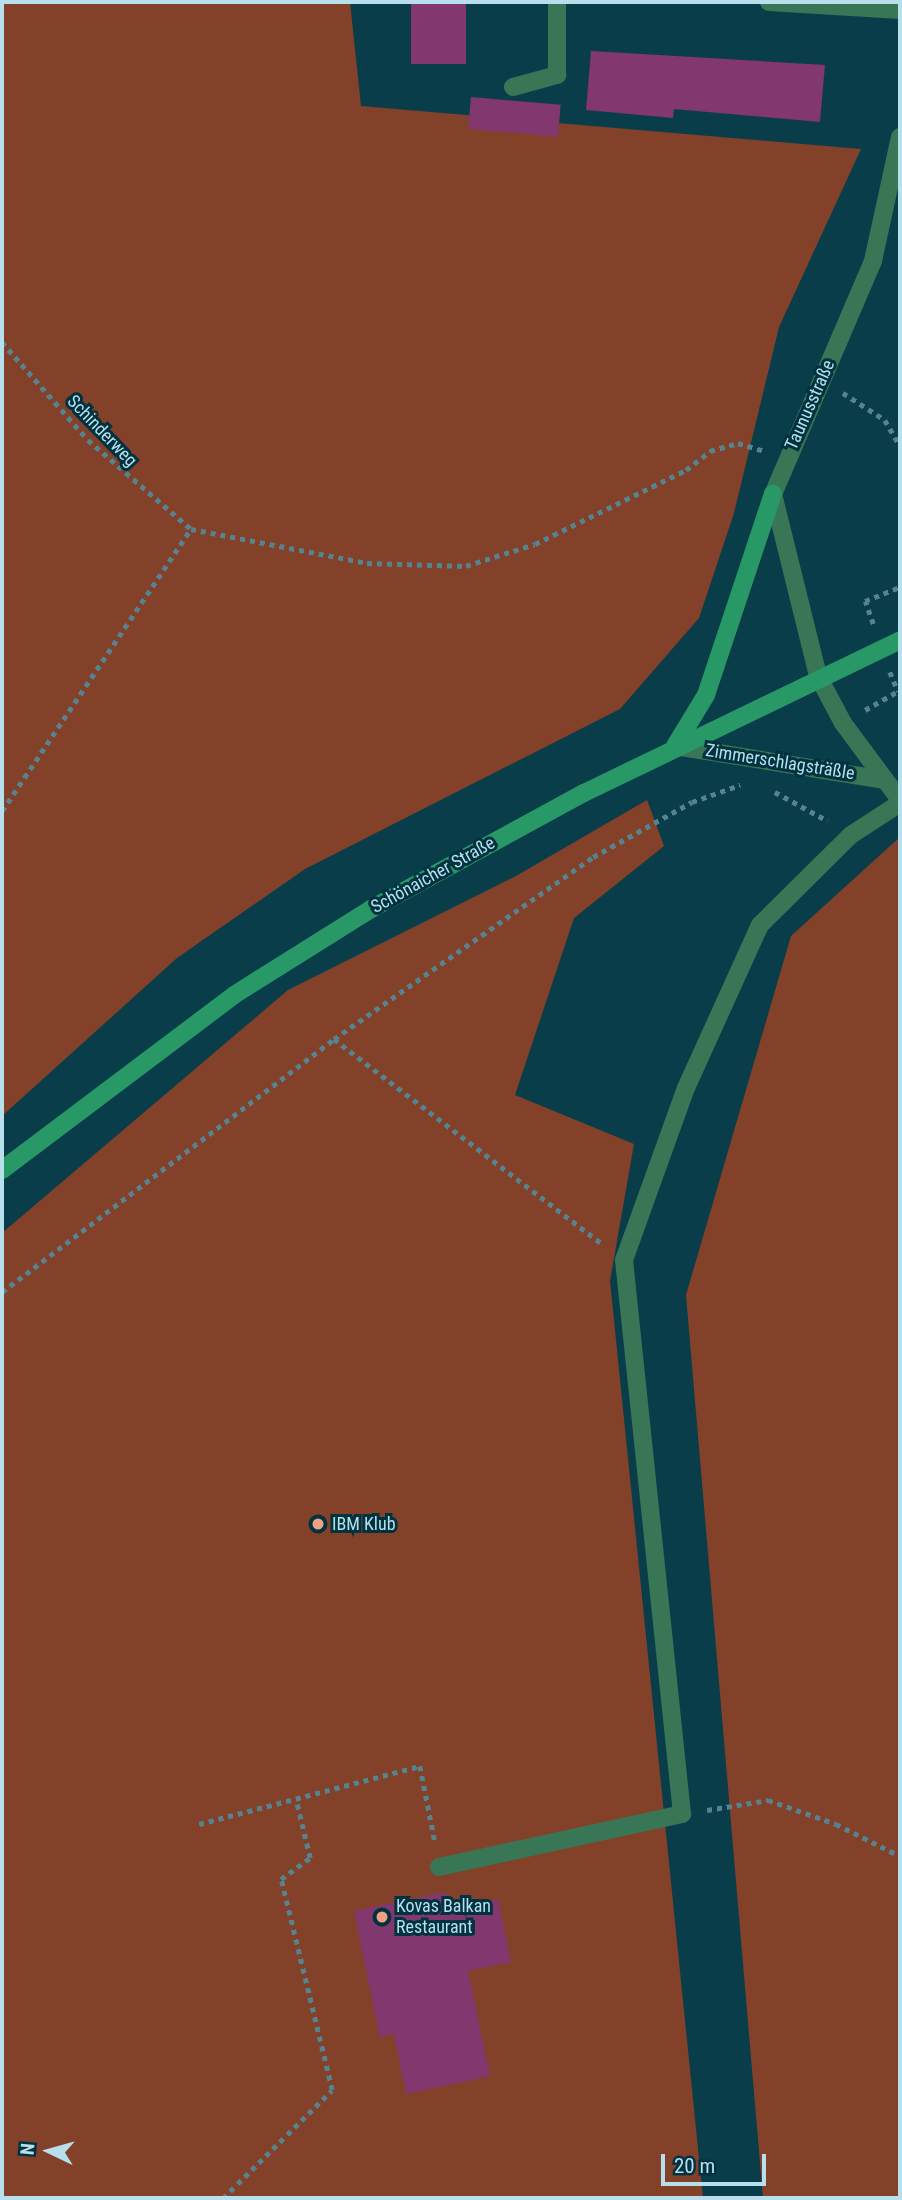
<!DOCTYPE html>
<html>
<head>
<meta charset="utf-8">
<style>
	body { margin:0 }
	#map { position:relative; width:902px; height:2200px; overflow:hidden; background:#0a3d4a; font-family:"Roboto Condensed",sans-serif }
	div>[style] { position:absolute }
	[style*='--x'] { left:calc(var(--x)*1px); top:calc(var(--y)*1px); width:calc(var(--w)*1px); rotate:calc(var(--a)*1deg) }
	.green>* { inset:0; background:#84412a }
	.building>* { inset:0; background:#82376e; transform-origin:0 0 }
	.path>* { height:4.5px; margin-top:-2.25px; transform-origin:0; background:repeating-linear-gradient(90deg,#558390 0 5px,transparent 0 10px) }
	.service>* { height:18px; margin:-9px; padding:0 9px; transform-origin:9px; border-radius:9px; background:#387656 }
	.minor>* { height:18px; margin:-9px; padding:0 9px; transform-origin:9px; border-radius:9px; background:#387656 }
	.secondary>* { height:18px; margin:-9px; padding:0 9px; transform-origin:9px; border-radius:9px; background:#289866 }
	.dots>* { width:19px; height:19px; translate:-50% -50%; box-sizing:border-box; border:4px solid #00323f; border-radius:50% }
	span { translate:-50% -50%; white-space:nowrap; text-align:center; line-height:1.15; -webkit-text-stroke:6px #00323f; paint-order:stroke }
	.street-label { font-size:18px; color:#b7dfec }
	.poi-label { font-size:18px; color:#b7dfec }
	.left { translate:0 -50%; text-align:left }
	.frame { position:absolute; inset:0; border:4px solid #b7dfec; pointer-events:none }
	.north { position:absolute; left:14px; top:2116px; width:70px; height:70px; -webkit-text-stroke:5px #00323f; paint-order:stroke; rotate:275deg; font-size:19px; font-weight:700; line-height:28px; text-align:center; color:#b7dfec }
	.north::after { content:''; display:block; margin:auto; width:24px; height:32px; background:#b7dfec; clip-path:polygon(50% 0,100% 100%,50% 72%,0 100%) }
	.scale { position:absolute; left:661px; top:2154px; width:105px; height:32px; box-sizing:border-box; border:4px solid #b7dfec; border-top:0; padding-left:9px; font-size:21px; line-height:24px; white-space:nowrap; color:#b7dfec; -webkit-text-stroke:5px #00323f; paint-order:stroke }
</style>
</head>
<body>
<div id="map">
	<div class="green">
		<i style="clip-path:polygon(2px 2px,350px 2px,361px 106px,861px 149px,779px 327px,734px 513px,699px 618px,620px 709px,305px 869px,177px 958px,2px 1116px)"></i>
		<i style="clip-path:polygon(647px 800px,664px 846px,574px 918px,515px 1095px,634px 1144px,610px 1281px,703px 2198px,2px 2198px,2px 1233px,288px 990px,516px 876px)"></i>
		<i style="clip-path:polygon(900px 837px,900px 2198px,763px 2198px,686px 1295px,791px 936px)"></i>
	</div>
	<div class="building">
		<i style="left:411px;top:2px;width:55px;height:62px"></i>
		<i style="clip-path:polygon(591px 51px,825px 65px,820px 122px,674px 109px,673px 118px,586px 110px)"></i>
		<i style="left:471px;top:97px;width:90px;height:32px;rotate:5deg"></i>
		<i style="clip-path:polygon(445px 1892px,448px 1909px,498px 1899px,511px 1962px,468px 1971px,490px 2076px,406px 2094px,394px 2034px,380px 2037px,354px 1911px)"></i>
	</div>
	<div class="path">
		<i style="--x:2;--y:342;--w:130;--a:48.7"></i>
		<i style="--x:88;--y:440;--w:136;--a:40.8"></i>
		<i style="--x:191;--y:529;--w:179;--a:10.9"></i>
		<i style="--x:367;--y:563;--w:99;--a:1.7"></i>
		<i style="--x:466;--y:566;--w:72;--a:-17.7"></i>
		<i style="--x:535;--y:544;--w:168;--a:-26.1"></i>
		<i style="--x:686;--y:470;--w:31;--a:-38"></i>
		<i style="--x:710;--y:451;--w:29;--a:-16"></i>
		<i style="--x:738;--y:443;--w:28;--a:17"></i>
		<i style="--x:843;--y:393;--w:50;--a:32.7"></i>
		<i style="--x:885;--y:420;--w:30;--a:60"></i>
		<i style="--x:873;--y:624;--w:24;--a:-109"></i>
		<i style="--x:865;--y:601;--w:38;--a:-22"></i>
		<i style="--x:890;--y:672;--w:21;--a:67"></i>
		<i style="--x:865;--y:710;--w:40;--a:-29.7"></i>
		<i style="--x:775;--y:792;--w:60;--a:28.7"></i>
		<i style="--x:2;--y:811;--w:339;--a:-56.2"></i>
		<i style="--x:334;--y:1039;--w:339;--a:37.4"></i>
		<i style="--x:2;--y:1292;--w:417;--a:-37.3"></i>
		<i style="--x:334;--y:1039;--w:317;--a:-35.1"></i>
		<i style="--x:593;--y:857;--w:113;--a:-29.1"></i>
		<i style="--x:692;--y:802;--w:51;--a:-19.5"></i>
		<i style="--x:707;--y:1810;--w:62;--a:-9.3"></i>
		<i style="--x:768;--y:1800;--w:72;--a:19.4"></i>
		<i style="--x:836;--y:1824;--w:72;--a:26.6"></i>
		<i style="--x:199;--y:1824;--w:228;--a:-14.7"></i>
		<i style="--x:420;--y:1766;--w:77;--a:78.8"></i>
		<i style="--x:223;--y:2198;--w:153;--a:-44.7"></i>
		<i style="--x:332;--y:2090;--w:217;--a:-103.6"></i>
		<i style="--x:281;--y:1879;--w:36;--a:-36"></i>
		<i style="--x:310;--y:1858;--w:60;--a:-103.6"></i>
	</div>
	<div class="service">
		<i style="--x:513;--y:87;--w:46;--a:-15.3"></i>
		<i style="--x:557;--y:75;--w:73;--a:-90"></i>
		<i style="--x:439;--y:1867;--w:249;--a:-12.3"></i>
		<i style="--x:682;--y:1814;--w:557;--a:-95.98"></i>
		<i style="--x:624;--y:1260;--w:183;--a:-70.2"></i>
		<i style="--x:686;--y:1088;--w:179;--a:-65.6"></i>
		<i style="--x:760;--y:925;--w:128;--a:-44.7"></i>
		<i style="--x:851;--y:835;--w:59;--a:-33.1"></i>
	</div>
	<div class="minor">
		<i style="--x:769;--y:2;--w:131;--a:3.5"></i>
		<i style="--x:900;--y:137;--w:127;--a:102.3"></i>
		<i style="--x:873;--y:261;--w:254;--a:113.2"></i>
		<i style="--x:773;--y:494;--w:187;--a:76.1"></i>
		<i style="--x:818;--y:676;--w:53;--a:62"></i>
		<i style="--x:843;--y:723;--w:96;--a:53.5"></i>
		<i style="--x:675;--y:746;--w:213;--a:9.2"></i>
	</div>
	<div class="secondary">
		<i style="--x:675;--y:746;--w:60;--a:-58.7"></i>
		<i style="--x:706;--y:695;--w:212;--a:-71.6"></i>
		<i style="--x:2;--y:1170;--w:291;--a:-37"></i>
		<i style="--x:234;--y:995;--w:162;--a:-32.1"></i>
		<i style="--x:371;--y:909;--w:243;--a:-28.6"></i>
		<i style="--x:584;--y:793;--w:351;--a:-25.8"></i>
	</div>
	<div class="dots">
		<i style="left:318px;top:1524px;background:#f39f83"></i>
		<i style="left:382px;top:1917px;background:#f39f83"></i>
	</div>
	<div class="street-label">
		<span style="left:810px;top:405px;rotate:-66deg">Taunusstraße</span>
		<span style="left:102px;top:431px;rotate:46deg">Schinderweg</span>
		<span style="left:780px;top:762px;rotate:9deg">Zimmerschlagsträßle</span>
		<span style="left:433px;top:875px;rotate:-29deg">Schönaicher Straße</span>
	</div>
	<div class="poi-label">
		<span class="left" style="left:332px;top:1524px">IBM Klub</span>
		<span class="left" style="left:396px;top:1917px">Kovas Balkan<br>Restaurant</span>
	</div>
	<div class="frame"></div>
	<div class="north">N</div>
	<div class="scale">20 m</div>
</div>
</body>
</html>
